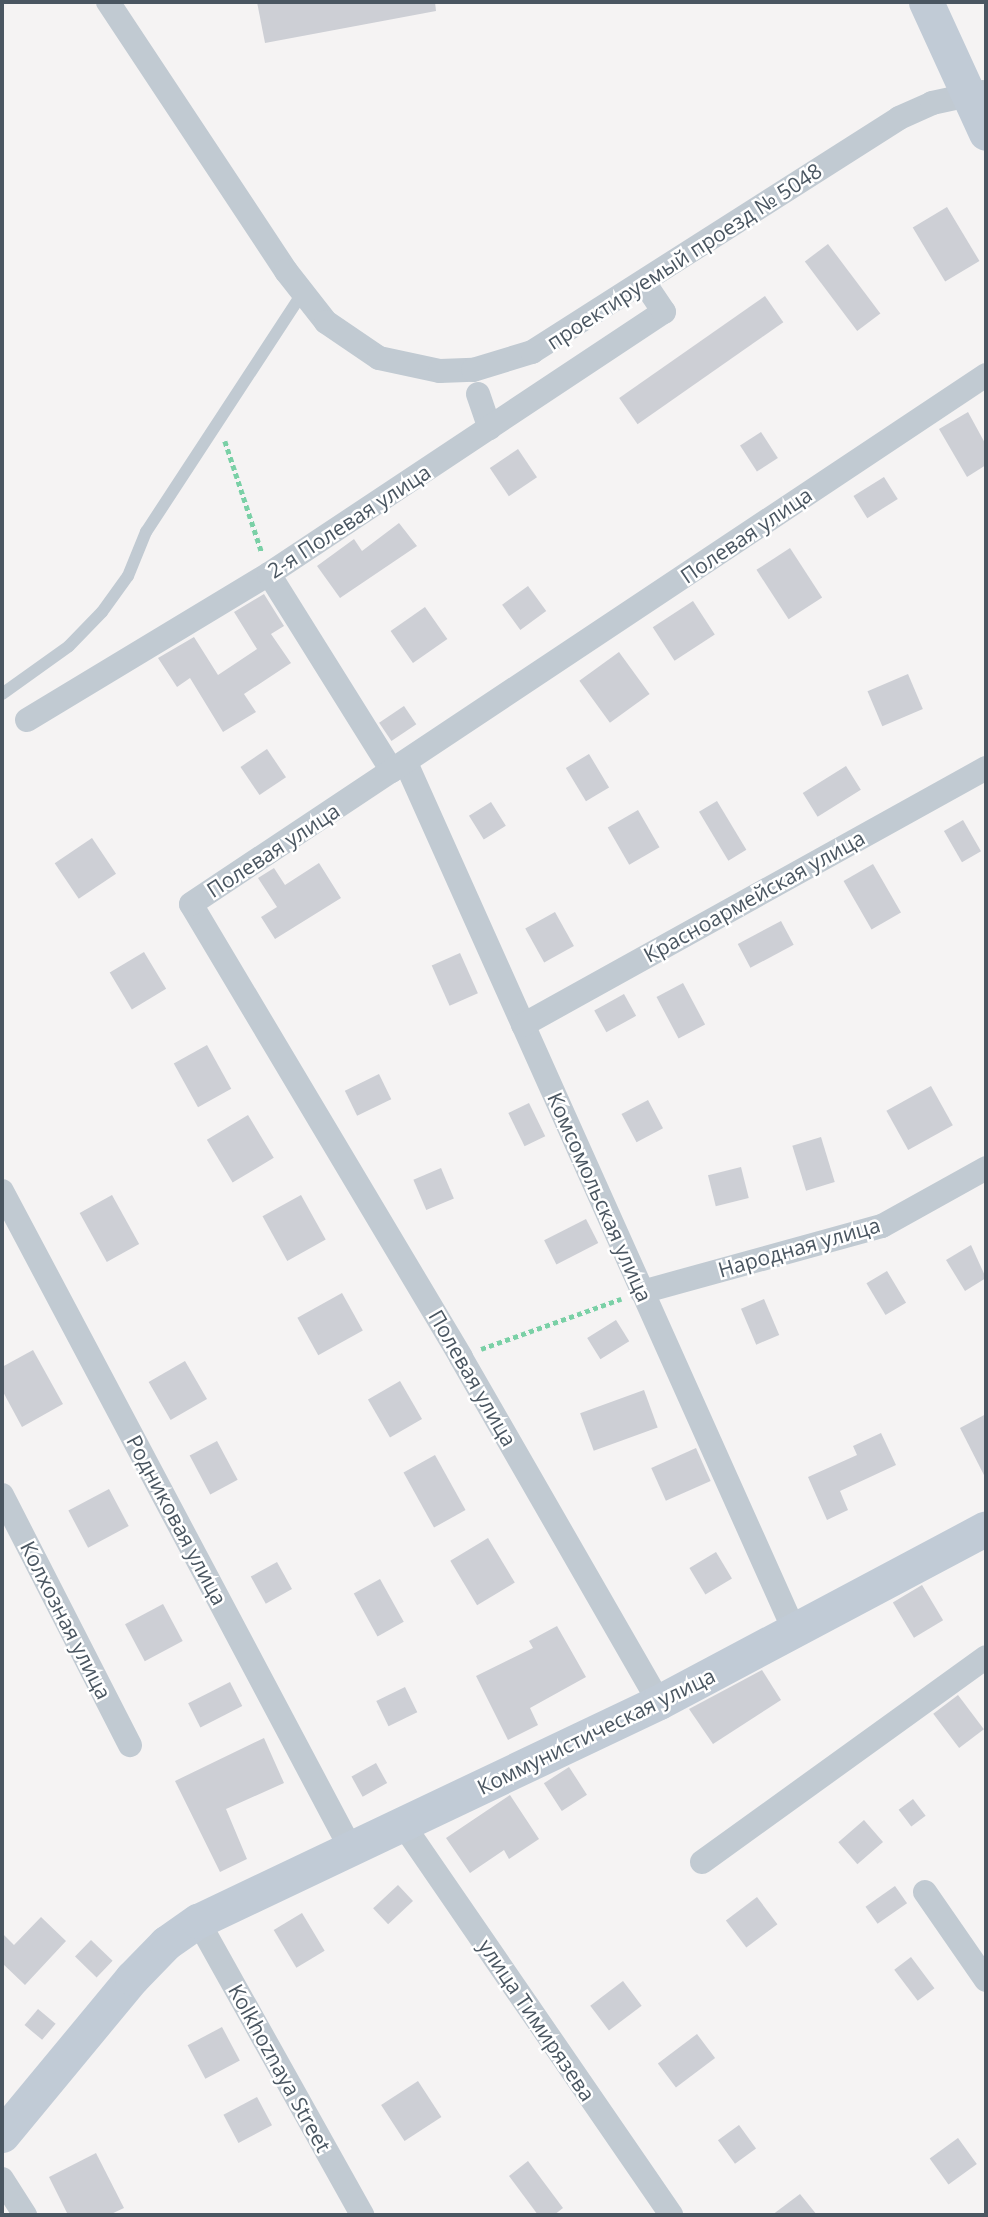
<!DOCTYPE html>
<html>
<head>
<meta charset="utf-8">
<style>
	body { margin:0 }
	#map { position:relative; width:988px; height:2217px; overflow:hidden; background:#f5f3f3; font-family:"Open Sans",sans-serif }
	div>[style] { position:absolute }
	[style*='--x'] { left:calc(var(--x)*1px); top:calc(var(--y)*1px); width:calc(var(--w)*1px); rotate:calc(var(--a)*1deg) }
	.building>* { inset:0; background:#cdcfd5; transform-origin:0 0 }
	.path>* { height:4.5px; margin-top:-2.25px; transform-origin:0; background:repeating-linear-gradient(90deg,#7ad0a6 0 5px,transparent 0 8.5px) }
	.lane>* { height:12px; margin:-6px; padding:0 6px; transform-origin:6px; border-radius:6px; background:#c1cad2 }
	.street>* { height:24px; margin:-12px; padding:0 12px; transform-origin:12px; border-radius:12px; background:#c1cad2 }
	.secondary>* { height:35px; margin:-17.5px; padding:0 17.5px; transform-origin:17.5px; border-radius:17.5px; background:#c1cbd6 }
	span { translate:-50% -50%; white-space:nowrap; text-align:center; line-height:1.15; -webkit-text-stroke:5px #fff; paint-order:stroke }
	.street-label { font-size:21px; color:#4a5661 }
	.frame { position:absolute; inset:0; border:4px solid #4a5661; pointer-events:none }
</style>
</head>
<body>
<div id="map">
	<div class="building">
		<i style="clip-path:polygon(257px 2px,435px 2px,436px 11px,265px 43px)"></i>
		<i style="left:947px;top:207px;width:63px;height:40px;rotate:59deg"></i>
		<i style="left:828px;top:244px;width:87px;height:29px;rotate:53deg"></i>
		<i style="left:765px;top:296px;width:32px;height:178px;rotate:55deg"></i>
		<i style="clip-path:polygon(968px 412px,986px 445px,986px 465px,967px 477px,939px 429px)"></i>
		<i style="left:761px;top:432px;width:31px;height:25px;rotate:57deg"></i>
		<i style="left:518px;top:449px;width:34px;height:34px;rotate:56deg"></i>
		<i style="left:884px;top:477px;width:26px;height:36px;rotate:58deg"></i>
		<i style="clip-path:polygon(399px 523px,417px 546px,340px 598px,317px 566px,354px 539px,362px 551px)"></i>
		<i style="left:790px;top:548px;width:59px;height:40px;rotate:57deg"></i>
		<i style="left:528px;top:586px;width:31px;height:32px;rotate:54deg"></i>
		<i style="clip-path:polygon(264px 594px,284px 626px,271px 634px,291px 663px,244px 694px,256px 712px,223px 732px,190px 678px,177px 687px,158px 658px,194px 637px,218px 675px,257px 649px,234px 612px)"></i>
		<i style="left:693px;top:601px;width:40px;height:48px;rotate:57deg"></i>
		<i style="left:425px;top:607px;width:39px;height:42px;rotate:55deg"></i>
		<i style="left:619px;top:652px;width:52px;height:49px;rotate:54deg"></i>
		<i style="left:908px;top:674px;width:38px;height:44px;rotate:67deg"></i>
		<i style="left:404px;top:706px;width:22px;height:30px;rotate:56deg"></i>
		<i style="left:267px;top:749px;width:34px;height:32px;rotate:56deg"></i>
		<i style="left:589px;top:754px;width:39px;height:27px;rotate:59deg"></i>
		<i style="left:846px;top:766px;width:28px;height:51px;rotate:58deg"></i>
		<i style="left:717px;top:801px;width:57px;height:21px;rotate:59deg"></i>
		<i style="left:491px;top:802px;width:28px;height:26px;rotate:58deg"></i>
		<i style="left:638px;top:810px;width:43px;height:35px;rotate:60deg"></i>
		<i style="left:963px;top:820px;width:36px;height:22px;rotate:60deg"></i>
		<i style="left:92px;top:838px;width:43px;height:45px;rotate:56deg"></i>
		<i style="clip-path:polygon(319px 863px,341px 898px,275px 939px,261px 917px,277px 907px,258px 878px,274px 868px,285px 885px)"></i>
		<i style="left:873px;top:864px;width:56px;height:34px;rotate:60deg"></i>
		<i style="left:555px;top:912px;width:39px;height:34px;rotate:61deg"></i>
		<i style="left:781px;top:921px;width:27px;height:49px;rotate:62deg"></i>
		<i style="left:144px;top:952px;width:43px;height:40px;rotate:59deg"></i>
		<i style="left:460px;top:953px;width:44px;height:31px;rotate:66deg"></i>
		<i style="left:683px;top:983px;width:47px;height:30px;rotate:62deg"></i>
		<i style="left:624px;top:994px;width:25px;height:34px;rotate:61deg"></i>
		<i style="left:207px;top:1045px;width:50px;height:38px;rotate:61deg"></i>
		<i style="left:379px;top:1074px;width:28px;height:38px;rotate:64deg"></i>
		<i style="left:931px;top:1086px;width:45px;height:51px;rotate:61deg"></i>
		<i style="left:648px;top:1100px;width:32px;height:30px;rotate:62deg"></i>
		<i style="left:529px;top:1103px;width:37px;height:23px;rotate:64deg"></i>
		<i style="left:248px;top:1115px;width:50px;height:48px;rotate:59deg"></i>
		<i style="left:821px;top:1137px;width:47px;height:30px;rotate:73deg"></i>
		<i style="left:741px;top:1167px;width:32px;height:34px;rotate:76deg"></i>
		<i style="left:441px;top:1168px;width:33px;height:30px;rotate:67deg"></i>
		<i style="left:112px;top:1195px;width:56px;height:37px;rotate:61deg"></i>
		<i style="left:301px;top:1195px;width:51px;height:44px;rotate:61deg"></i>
		<i style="left:586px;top:1219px;width:27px;height:47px;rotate:63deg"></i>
		<i style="clip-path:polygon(971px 1245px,986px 1278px,965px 1291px,946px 1260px)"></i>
		<i style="left:887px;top:1271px;width:37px;height:24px;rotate:59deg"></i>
		<i style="left:342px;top:1293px;width:43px;height:51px;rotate:61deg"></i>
		<i style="left:764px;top:1299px;width:39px;height:25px;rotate:67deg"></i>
		<i style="left:616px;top:1320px;width:25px;height:34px;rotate:58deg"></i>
		<i style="clip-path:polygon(33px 1350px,63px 1404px,22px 1427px,2px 1390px,2px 1367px)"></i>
		<i style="left:185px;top:1361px;width:44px;height:42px;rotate:60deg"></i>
		<i style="left:400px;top:1381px;width:44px;height:37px;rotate:60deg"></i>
		<i style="left:644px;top:1390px;width:40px;height:68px;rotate:70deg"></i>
		<i style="clip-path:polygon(986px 1414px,986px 1479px,960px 1428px)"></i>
		<i style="clip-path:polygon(881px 1433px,896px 1465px,840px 1491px,848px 1510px,827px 1520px,808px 1477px,857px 1455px,853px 1446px)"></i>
		<i style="left:217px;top:1441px;width:44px;height:31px;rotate:62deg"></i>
		<i style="left:696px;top:1448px;width:36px;height:49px;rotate:66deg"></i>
		<i style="left:435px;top:1455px;width:63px;height:36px;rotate:61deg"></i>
		<i style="left:109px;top:1489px;width:42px;height:46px;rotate:62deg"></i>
		<i style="left:488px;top:1538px;width:52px;height:44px;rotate:59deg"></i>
		<i style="left:716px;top:1552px;width:31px;height:31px;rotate:59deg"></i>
		<i style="left:277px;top:1562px;width:31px;height:30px;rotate:61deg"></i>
		<i style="left:380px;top:1579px;width:49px;height:30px;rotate:61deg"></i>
		<i style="left:922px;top:1585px;width:41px;height:34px;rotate:59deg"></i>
		<i style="left:163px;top:1604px;width:42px;height:43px;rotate:62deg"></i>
		<i style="clip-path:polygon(557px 1626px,586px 1677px,530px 1708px,538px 1725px,508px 1740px,476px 1676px,533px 1648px,529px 1641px)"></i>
		<i style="clip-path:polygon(762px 1670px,781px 1700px,713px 1744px,689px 1709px)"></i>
		<i style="left:230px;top:1682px;width:27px;height:47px;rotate:63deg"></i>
		<i style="left:405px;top:1687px;width:28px;height:32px;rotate:64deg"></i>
		<i style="left:958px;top:1695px;width:43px;height:31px;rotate:53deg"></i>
		<i style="clip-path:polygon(264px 1738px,284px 1783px,226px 1809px,247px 1859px,220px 1872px,175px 1781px)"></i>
		<i style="left:376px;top:1763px;width:23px;height:28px;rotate:61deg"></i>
		<i style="left:569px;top:1767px;width:33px;height:30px;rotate:57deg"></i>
		<i style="clip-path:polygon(510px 1795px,539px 1839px,509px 1859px,504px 1850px,470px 1873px,446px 1838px)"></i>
		<i style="left:913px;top:1799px;width:21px;height:18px;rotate:53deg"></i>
		<i style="left:864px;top:1820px;width:29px;height:34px;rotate:49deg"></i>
		<i style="left:398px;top:1885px;width:22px;height:34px;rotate:47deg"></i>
		<i style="left:895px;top:1886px;width:21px;height:36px;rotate:55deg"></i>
		<i style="left:757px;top:1897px;width:34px;height:39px;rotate:53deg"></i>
		<i style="left:302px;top:1913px;width:44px;height:33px;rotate:59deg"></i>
		<i style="clip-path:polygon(41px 1917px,66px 1941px,25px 1985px,2px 1963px,2px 1933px,14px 1945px)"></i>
		<i style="left:91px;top:1940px;width:30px;height:23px;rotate:44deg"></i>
		<i style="left:911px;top:1957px;width:39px;height:21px;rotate:53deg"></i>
		<i style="left:623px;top:1981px;width:31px;height:41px;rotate:53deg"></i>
		<i style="left:38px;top:2009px;width:23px;height:21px;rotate:40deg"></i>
		<i style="left:222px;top:2027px;width:38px;height:39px;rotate:62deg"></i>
		<i style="left:697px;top:2034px;width:30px;height:49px;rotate:53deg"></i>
		<i style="left:418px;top:2081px;width:43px;height:44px;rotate:57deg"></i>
		<i style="left:257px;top:2097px;width:32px;height:38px;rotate:62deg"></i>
		<i style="left:739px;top:2125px;width:29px;height:26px;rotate:54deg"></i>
		<i style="left:958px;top:2138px;width:32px;height:35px;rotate:54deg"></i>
		<i style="clip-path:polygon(96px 2153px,124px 2208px,109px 2215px,68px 2215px,49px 2177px)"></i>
		<i style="clip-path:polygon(528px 2161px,563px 2208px,554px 2215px,538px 2215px,509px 2176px)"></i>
		<i style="clip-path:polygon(800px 2194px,817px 2215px,772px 2215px)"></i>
	</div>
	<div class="path">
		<i style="--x:225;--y:441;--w:118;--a:71.7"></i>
		<i style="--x:481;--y:1349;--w:149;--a:-19.7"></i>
	</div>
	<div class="lane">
		<i style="--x:2;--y:694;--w:82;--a:-35.6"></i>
		<i style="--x:69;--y:646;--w:47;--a:-45.9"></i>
		<i style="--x:102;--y:612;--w:44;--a:-54.2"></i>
		<i style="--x:128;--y:576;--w:48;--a:-67.8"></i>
		<i style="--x:146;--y:532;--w:285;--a:-56.8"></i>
	</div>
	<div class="street">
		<i style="--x:108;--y:2;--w:323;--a:56.5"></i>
		<i style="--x:286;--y:271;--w:65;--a:51.9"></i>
		<i style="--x:326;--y:322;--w:64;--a:34.2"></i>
		<i style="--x:379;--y:358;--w:62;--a:12"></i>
		<i style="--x:440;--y:371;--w:33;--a:-2"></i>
		<i style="--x:473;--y:370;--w:62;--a:-17"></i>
		<i style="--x:532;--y:352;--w:435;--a:-32.5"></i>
		<i style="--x:899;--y:118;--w:36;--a:-24"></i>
		<i style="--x:932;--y:103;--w:52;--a:-12.2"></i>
		<i style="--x:478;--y:394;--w:36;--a:71"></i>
		<i style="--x:269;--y:574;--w:232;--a:58"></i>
		<i style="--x:27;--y:720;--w:283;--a:-31.1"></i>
		<i style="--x:269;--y:574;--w:474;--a:-33.6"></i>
		<i style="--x:664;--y:312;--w:34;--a:-124"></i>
		<i style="--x:406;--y:763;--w:950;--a:65.89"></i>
		<i style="--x:523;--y:1025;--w:530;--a:-29.03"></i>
		<i style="--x:2;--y:1191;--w:745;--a:62.06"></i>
		<i style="--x:642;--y:1292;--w:249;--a:-15.4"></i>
		<i style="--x:882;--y:1226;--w:119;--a:-29.1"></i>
		<i style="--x:2;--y:1495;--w:281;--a:62.9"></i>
		<i style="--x:659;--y:1702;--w:398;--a:-119.9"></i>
		<i style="--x:461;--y:1357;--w:527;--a:-120.8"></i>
		<i style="--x:191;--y:904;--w:955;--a:-33.64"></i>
		<i style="--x:404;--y:1826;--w:472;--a:55.5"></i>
		<i style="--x:702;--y:1862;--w:350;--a:-35.8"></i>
		<i style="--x:925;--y:1892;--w:107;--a:55.3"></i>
		<i style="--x:198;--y:1921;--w:337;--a:60.8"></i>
		<i style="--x:2;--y:2179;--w:43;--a:57.4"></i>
	</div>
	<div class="secondary">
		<i style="--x:926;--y:2;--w:144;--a:65.4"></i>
		<i style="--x:2;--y:2135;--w:204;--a:-50.4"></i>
		<i style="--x:132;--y:1978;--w:49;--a:-45.8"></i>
		<i style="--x:166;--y:1943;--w:39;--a:-35"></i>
		<i style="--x:198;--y:1921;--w:510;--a:-25.41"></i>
		<i style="--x:659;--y:1702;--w:370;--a:-28"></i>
	</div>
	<div class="street-label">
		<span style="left:684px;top:256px;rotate:-33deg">проектируемый проезд № 5048</span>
		<span style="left:349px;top:521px;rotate:-33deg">2-я Полевая улица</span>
		<span style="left:746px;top:535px;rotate:-34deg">Полевая улица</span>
		<span style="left:273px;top:850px;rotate:-33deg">Полевая улица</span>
		<span style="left:754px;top:896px;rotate:-29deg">Красноармейская улица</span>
		<span style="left:600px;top:1197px;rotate:66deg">Комсомольская улица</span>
		<span style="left:799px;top:1247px;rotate:-16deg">Народная улица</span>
		<span style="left:473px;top:1378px;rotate:60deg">Полевая улица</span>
		<span style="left:177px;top:1520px;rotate:62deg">Родниковая улица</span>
		<span style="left:66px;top:1620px;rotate:63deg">Колхозная улица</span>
		<span style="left:596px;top:1731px;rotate:-26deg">Коммунистическая улица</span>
		<span style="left:537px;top:2020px;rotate:56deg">улица Тимирязева</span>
		<span style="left:280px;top:2068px;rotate:61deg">Kolkhoznaya Street</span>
	</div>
	<div class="frame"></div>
</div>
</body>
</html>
